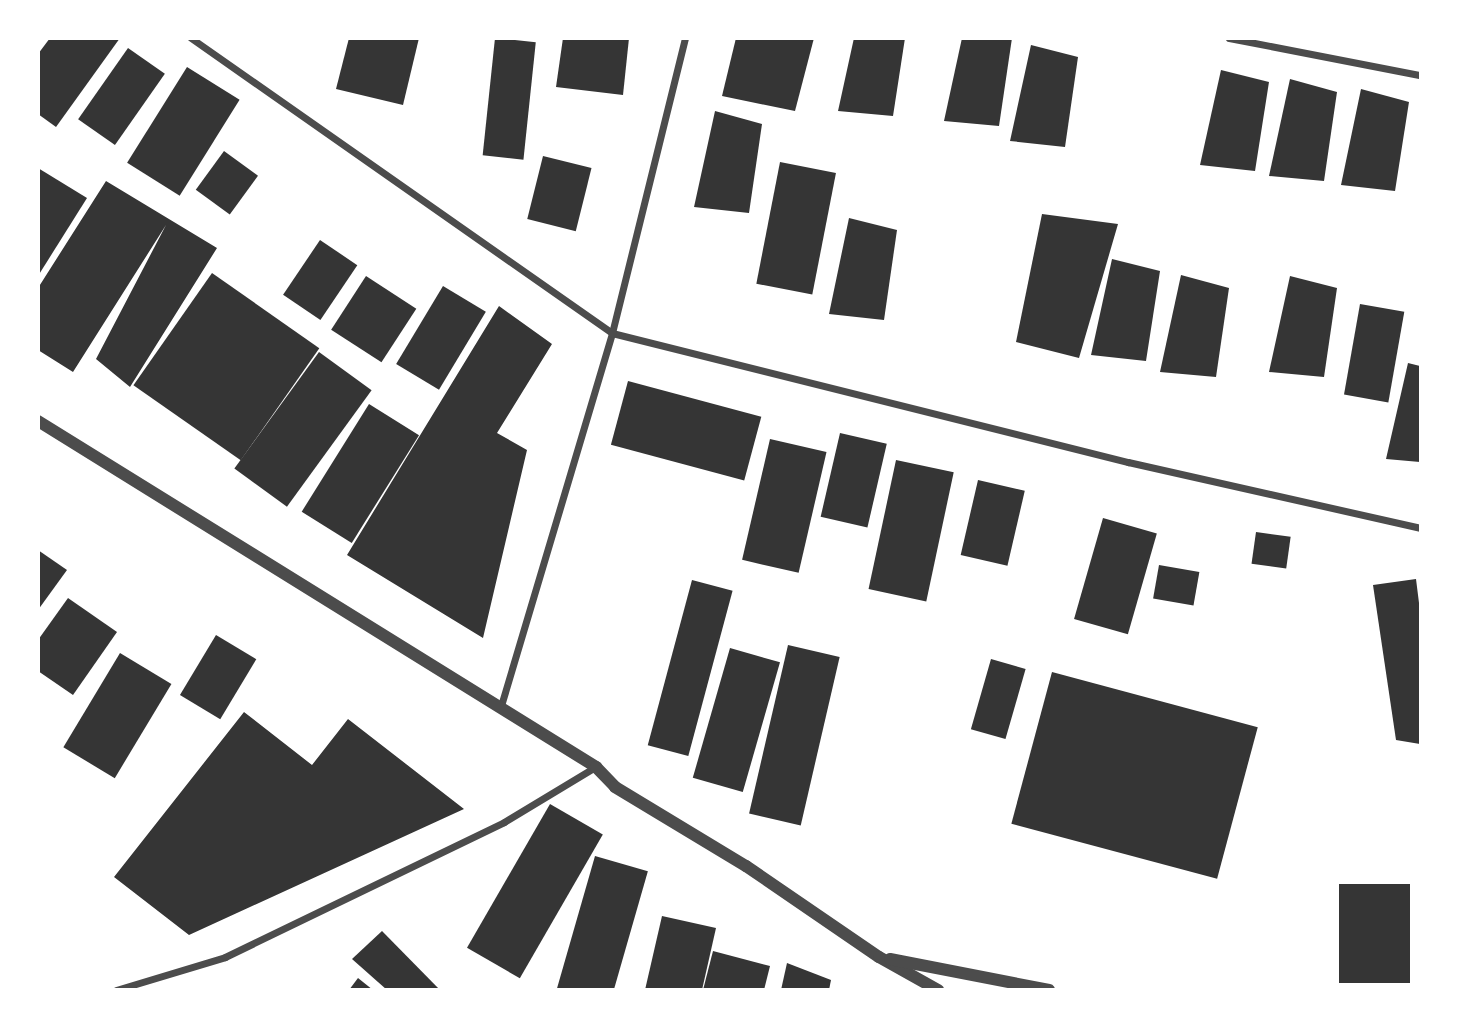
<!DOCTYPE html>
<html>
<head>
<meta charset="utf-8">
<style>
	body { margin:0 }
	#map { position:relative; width:1459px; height:1028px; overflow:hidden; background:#fff; font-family:"DejaVu Sans",sans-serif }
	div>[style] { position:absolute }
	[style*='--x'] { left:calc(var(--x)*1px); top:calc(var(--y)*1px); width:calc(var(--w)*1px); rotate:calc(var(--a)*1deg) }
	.building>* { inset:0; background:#353535; transform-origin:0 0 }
	.minor>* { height:7px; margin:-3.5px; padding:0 3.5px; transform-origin:3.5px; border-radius:3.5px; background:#4c4c4c }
	.tertiary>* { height:12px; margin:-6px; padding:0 6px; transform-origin:6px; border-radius:6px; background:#4c4c4c }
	span { translate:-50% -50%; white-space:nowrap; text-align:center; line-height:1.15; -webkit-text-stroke:6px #fff; paint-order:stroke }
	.frame { position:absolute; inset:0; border:40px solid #fff; pointer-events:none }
</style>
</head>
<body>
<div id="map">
	<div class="building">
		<i style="clip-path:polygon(50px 38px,120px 38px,56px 127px,38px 114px,38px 54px)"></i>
		<i style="clip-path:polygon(349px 38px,419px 38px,403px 105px,336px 89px)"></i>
		<i style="left:495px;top:38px;width:41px;height:118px;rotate:6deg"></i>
		<i style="clip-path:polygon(563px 38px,629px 38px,623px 95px,556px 87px)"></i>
		<i style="clip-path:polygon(736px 38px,814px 38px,795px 111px,722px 96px)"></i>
		<i style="clip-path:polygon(854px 38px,905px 38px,893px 116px,838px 111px)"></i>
		<i style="clip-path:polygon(962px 38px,1012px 38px,999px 126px,944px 121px)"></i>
		<i style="clip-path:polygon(1031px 45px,1078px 57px,1065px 147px,1010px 141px)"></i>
		<i style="left:128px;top:48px;width:45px;height:87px;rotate:35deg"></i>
		<i style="left:187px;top:67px;width:62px;height:113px;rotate:32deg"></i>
		<i style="clip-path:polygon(1221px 70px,1269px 82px,1255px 171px,1200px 165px)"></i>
		<i style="clip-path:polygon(1290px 79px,1337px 92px,1324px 181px,1269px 176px)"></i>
		<i style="clip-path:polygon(1361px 89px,1409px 102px,1395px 191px,1341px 185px)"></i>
		<i style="clip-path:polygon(715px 111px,762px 124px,749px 213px,694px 207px)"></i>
		<i style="left:224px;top:151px;width:42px;height:48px;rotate:36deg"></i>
		<i style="left:543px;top:156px;width:50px;height:65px;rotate:14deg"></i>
		<i style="left:780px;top:162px;width:57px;height:124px;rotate:11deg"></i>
		<i style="clip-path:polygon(38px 168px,87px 198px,38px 276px)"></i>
		<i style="clip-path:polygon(106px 181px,217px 248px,130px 387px,96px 359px,166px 225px,73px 372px,38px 350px,38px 288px)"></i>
		<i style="clip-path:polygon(1042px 214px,1118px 224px,1079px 358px,1016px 342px)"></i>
		<i style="clip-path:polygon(849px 218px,897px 230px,884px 320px,829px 314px)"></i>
		<i style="left:320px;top:240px;width:45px;height:66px;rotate:34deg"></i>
		<i style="clip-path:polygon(1112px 259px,1160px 271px,1146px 361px,1091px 355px)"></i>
		<i style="left:212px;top:273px;width:131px;height:137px;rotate:35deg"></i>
		<i style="clip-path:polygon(1181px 275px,1229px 288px,1216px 377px,1160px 372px)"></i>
		<i style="left:366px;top:276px;width:60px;height:64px;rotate:33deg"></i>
		<i style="clip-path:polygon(1290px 276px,1337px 288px,1324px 377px,1269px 372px)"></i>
		<i style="left:443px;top:286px;width:50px;height:91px;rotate:31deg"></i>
		<i style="left:1360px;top:304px;width:45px;height:92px;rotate:10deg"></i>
		<i style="clip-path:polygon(499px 306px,552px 344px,497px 433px,527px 450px,483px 638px,347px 555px)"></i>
		<i style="left:319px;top:352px;width:65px;height:144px;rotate:36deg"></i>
		<i style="clip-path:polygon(1408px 363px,1420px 366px,1420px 462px,1386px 459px)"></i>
		<i style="left:628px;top:381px;width:138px;height:66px;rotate:15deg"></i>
		<i style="left:369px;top:404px;width:59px;height:127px;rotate:32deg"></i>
		<i style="left:840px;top:433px;width:48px;height:86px;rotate:13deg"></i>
		<i style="left:770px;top:439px;width:58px;height:124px;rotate:13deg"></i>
		<i style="left:896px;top:460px;width:59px;height:132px;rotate:12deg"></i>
		<i style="left:978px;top:480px;width:48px;height:77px;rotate:13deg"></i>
		<i style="left:1103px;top:518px;width:56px;height:105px;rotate:16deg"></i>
		<i style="left:1256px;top:532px;width:35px;height:32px;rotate:8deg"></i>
		<i style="clip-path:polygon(38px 550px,67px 570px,38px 610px)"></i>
		<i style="left:1159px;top:565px;width:41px;height:34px;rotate:10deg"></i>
		<i style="clip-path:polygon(1416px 579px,1420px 611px,1420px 744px,1396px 740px,1373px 585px)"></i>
		<i style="left:692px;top:580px;width:42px;height:171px;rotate:15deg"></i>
		<i style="clip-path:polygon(68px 598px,117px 632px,73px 695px,38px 671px,38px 640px)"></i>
		<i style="left:216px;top:635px;width:47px;height:70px;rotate:31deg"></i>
		<i style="left:788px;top:645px;width:53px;height:173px;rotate:13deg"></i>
		<i style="left:730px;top:648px;width:52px;height:135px;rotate:16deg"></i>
		<i style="left:120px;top:653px;width:60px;height:110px;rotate:31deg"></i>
		<i style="left:991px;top:659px;width:36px;height:73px;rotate:16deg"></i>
		<i style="left:1052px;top:672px;width:213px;height:157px;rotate:15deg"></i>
		<i style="clip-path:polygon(244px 712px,312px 765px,348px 719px,464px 809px,189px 935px,114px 877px)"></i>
		<i style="left:550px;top:804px;width:61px;height:166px;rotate:30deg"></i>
		<i style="left:595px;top:856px;width:55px;height:139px;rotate:16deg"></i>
		<i style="left:1339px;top:884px;width:71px;height:99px"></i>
		<i style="clip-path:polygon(662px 916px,716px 928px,702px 990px,645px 990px)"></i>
		<i style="clip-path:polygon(382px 931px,440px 990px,387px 990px,352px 959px)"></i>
		<i style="clip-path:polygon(713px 951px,770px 966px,764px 990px,703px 990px)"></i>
		<i style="clip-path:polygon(787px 963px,831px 980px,829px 990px,781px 990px)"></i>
		<i style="clip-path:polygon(358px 978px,373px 990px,349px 990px)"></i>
	</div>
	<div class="minor">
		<i style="--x:191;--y:38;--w:514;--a:35.02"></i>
		<i style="--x:612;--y:333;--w:532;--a:14.04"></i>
		<i style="--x:1128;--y:462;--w:299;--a:12.7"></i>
		<i style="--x:1229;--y:38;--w:195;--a:11"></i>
		<i style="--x:500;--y:709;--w:392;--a:-73.4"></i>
		<i style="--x:612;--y:333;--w:304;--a:-76.1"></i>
		<i style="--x:116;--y:990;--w:114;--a:-16.8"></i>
		<i style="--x:225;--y:957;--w:310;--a:-25.8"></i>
		<i style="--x:504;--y:822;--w:106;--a:-31.1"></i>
	</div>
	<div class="tertiary">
		<i style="--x:38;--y:421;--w:657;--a:31.8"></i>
		<i style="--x:596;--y:767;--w:28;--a:46"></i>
		<i style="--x:615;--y:787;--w:153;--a:31.1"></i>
		<i style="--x:746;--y:866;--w:161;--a:34.4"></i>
		<i style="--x:879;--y:957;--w:68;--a:29.2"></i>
		<i style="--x:890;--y:959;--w:162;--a:11"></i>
	</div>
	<div class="frame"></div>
</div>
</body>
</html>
